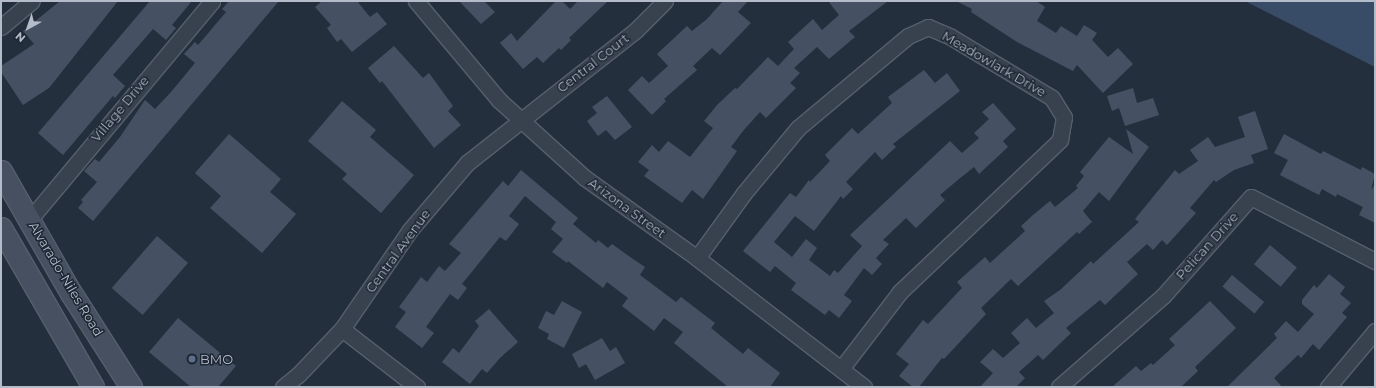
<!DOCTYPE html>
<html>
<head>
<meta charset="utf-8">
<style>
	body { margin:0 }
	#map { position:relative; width:1376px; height:388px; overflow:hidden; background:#242f3e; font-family:Montserrat,sans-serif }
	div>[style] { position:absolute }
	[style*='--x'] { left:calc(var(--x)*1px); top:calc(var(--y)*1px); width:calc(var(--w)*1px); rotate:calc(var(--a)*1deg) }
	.water>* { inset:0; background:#394c67 }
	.building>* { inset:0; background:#455162; transform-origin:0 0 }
	.roads { filter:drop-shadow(1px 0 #565f6c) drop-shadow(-1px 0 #565f6c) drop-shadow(0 1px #565f6c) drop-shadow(0 -1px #565f6c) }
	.minor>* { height:15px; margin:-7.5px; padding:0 7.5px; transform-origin:7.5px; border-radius:7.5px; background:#38414e }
	.secondary>* { height:21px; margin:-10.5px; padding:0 10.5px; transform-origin:10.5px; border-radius:10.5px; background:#465061 }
	.dots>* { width:11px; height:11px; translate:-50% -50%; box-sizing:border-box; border:2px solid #1d2633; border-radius:50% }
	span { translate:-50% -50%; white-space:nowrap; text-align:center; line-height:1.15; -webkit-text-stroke:3px #1d2633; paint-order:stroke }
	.street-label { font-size:13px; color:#b4bcc9 }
	.poi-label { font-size:13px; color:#b4bcc9 }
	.left { translate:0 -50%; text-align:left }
	.frame { position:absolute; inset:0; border:2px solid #b4bcc9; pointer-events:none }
	.north { position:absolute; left:8px; top:8px; width:40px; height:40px; -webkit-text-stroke:3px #1d2633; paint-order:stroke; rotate:220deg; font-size:11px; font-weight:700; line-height:16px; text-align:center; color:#b4bcc9 }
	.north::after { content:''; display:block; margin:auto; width:14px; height:18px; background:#b4bcc9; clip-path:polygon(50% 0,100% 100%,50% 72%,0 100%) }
</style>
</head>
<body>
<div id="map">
	<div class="water">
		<i style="clip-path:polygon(1245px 1px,1375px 1px,1375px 67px)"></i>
	</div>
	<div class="building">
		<i style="clip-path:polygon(60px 1px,118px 1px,49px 88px,23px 105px,1px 72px,1px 66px,34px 44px,23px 31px)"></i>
		<i style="clip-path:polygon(150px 1px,192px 1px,172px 25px,176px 28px,166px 40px,153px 29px,113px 75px,125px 86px,115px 98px,113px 96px,63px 155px,38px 133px)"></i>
		<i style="clip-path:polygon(229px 1px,279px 1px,93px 221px,78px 208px,83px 202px,81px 200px,97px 182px,84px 171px,95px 159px,99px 162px,120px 137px,145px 100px,155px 109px,171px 92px,195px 63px,184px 54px,195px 42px,198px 45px,210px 31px,226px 12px,222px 9px)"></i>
		<i style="clip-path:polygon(322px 1px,357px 1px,370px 17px,377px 12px,387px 24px,352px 52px,341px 39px,337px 42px,327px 28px,331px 25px,315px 7px)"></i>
		<i style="clip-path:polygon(459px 1px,484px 1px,495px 12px,481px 24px)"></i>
		<i style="clip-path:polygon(556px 1px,562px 1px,570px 9px,578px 1px,608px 1px,569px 38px,571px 40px,561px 50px,559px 48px,543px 63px,537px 57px,523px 69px,500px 43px,511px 33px,517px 41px)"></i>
		<i style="clip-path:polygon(723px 1px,748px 1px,738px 12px,751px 23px,720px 55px,712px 48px,693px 66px,697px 70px,664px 99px,666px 101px,652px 115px,628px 90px,642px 76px,649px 83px,668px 66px,657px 54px,687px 26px,692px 31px,707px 19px)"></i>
		<i style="clip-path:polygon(828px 1px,888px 1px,849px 31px,855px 37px,829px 59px,817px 47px,794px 68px,800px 73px,790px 83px,796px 88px,766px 118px,760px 112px,743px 131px,731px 147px,737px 151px,703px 199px,692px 190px,682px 203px,644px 176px,649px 170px,638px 162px,652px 145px,659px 152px,668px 141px,690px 157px,713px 128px,704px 121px,717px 105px,735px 88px,737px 89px,768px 57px,778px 66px,794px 49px,788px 42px,813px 19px,822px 30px,839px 15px)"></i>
		<i style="clip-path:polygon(956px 1px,1036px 1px,1045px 7px,1037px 21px,1056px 33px,1061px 26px,1077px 36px,1084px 25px,1097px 33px,1092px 40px,1108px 57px,1118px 48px,1133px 64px,1103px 93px,1077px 65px,1073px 71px,1017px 42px,971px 12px,972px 9px)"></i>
		<i style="clip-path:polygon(394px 46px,423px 78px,429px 73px,453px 106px,448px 111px,461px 125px,434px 148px,382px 81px,380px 83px,368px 68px)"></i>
		<i style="clip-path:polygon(924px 70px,935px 83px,947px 73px,960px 91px,893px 144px,896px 147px,882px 160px,875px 152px,846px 182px,853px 189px,843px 199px,841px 196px,814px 231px,795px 216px,774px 242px,792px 257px,806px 239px,817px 248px,809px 260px,830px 276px,834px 270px,838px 273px,862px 246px,850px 235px,950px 141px,962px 153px,979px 138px,974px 133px,989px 119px,982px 112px,993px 103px,1016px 129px,1003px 141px,1008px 147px,979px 174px,974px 167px,959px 179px,940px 195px,945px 200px,916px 228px,906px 218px,883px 240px,889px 244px,876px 258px,882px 264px,872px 275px,864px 268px,844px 295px,852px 301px,839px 318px,829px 310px,825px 315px,791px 290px,796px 283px,775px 266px,770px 272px,743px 251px,790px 193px,796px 197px,809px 180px,810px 182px,830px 161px,825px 155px,852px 128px,858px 134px,892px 103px,888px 97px)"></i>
		<i style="clip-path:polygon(1133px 88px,1137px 103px,1153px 98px,1159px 115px,1125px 126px,1119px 108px,1112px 111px,1107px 96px)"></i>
		<i style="clip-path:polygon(607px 96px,632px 127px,615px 140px,606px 130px,598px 136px,587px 121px,597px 113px,592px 107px)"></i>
		<i style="clip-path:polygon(342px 101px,376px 130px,370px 137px,414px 175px,381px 213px,342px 179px,347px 174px,308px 141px)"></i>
		<i style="clip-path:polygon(1255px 111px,1268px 149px,1251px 155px,1254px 163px,1234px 170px,1216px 182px,1214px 180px,1190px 208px,1196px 213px,1167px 245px,1162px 240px,1153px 250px,1147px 244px,1127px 262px,1138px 274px,1105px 305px,1100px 300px,1066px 328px,1071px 333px,1043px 360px,1038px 355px,1019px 372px,1025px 378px,1016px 387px,980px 387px,993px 373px,980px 362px,993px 349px,1003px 358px,1020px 343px,1011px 333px,1027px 318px,1036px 328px,1054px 313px,1044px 301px,1060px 290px,1091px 261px,1093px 264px,1139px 222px,1135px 219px,1175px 170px,1179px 174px,1198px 161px,1190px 150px,1208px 137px,1215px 147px,1245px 137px,1238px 117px)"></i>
		<i style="clip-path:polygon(1126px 129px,1149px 147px,1109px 201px,1099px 192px,1083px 211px,1092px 222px,1079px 234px,1077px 232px,1018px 286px,1011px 279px,981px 308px,986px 314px,944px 359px,942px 358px,919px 387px,913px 387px,899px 376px,909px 364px,896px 354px,923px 320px,928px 324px,962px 288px,957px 282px,985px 257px,990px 263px,1025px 231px,1021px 226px,1033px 215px,1050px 201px,1055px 207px,1078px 188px,1076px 186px,1084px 176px,1080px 172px,1109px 137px,1133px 154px)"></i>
		<i style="clip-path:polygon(229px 134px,281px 179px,270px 192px,296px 214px,262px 253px,210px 208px,221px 196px,195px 173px)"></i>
		<i style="clip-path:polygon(1284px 134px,1321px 154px,1323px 151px,1361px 170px,1362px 167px,1375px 174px,1371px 190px,1375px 184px,1375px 223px,1359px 215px,1363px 207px,1337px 194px,1336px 197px,1322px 189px,1319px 195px,1280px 175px,1288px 160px,1274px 153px)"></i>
		<i style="clip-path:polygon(521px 170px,578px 218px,573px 224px,596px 243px,598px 240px,608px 248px,612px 244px,633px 259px,645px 267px,640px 275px,676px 302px,681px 297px,715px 323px,711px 328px,743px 354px,748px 348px,780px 373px,770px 387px,728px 387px,674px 343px,683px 332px,664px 318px,654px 331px,622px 306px,628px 298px,607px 282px,603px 288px,568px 261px,567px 263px,552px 252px,563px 239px,551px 229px,556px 222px,525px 196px,509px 216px,519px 224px,506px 241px,500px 237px,462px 284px,467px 288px,458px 300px,450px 294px,426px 327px,434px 333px,422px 348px,395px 327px,406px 312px,399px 307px,421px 277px,427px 282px,439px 266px,445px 271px,461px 253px,449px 244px,503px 181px,508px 186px)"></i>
		<i style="left:157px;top:236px;width:41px;height:69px;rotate:41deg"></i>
		<i style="left:1270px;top:245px;width:35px;height:25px;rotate:40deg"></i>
		<i style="clip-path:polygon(1329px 274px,1345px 287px,1340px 294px,1351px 303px,1342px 313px,1347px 317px,1319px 350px,1313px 344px,1301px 358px,1298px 355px,1274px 378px,1282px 387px,1227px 387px,1277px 338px,1274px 334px,1286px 321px,1298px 332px,1314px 314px,1302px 304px,1302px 300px,1314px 285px,1317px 288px)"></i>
		<i style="left:1232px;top:275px;width:42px;height:15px;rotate:40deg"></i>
		<i style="clip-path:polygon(562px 301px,582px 312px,564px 348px,547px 339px,549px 334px,538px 328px,546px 311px,554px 315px)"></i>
		<i style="clip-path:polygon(1210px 301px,1236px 328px,1195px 367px,1198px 371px,1181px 387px,1112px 387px,1136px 366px,1141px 371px,1151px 363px,1153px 365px,1175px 345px,1169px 339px)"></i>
		<i style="clip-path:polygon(489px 309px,518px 342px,500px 358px,487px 373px,482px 369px,470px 384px,442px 362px,453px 348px,459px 353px,479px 326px,475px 321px)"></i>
		<i style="clip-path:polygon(178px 318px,236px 366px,218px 387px,191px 387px,149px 352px)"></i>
		<i style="clip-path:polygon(602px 338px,610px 351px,616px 347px,625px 363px,595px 380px,586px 364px,579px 368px,572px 354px)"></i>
	</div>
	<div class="roads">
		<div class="minor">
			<i style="--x:416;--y:1;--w:129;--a:50"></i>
			<i style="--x:499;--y:100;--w:116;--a:42.2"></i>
			<i style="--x:585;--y:178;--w:138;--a:35.5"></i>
			<i style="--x:697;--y:258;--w:211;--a:37.7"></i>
			<i style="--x:1;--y:27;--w:40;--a:-40"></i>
			<i style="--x:30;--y:219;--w:284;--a:-50.1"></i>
			<i style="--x:697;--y:258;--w:80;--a:-54.1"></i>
			<i style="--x:744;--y:193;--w:85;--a:-50.3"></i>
			<i style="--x:798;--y:128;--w:143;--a:-39.9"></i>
			<i style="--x:908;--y:36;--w:22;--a:-24"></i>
			<i style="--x:928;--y:27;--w:25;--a:23"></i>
			<i style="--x:951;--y:37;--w:118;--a:31.1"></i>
			<i style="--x:1052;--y:98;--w:22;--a:58"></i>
			<i style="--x:1064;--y:117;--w:23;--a:100"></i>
			<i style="--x:1060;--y:140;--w:221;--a:136.5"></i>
			<i style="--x:900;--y:292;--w:97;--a:127.5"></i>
			<i style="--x:342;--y:329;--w:95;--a:37.7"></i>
			<i style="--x:283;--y:387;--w:19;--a:-39"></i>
			<i style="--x:298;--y:375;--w:64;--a:-46.3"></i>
			<i style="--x:342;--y:329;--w:120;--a:-55.5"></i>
			<i style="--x:410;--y:230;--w:88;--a:-49.6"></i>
			<i style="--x:467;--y:163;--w:215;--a:-38.2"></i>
			<i style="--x:636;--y:30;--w:41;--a:-45"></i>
			<i style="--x:1059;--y:387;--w:138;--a:-41.2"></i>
			<i style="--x:1163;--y:296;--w:132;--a:-48.4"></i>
			<i style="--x:1251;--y:197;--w:140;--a:27.3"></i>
			<i style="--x:1328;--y:387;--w:73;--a:-50"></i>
		</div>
		<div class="secondary">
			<i style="--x:1;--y:171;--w:141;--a:60.2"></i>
			<i style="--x:71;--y:293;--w:112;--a:57.4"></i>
			<i style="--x:1;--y:228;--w:184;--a:59.9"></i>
		</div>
	</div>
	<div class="dots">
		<i style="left:192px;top:359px;background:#5c6f8a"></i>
	</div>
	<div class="street-label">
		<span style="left:593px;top:63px;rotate:-38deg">Central Court</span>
		<span style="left:994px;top:64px;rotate:30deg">Meadowlark Drive</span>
		<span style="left:120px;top:109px;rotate:-50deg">Village Drive</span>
		<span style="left:627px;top:208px;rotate:36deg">Arizona Street</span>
		<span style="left:1207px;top:246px;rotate:-48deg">Pelican Drive</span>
		<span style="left:398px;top:251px;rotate:-54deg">Central Avenue</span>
		<span style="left:66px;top:279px;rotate:59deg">Alvarado-Niles Road</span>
	</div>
	<div class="poi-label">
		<span class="left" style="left:200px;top:359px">BMO</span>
	</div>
	<div class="frame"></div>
	<div class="north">N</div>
</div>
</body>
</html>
